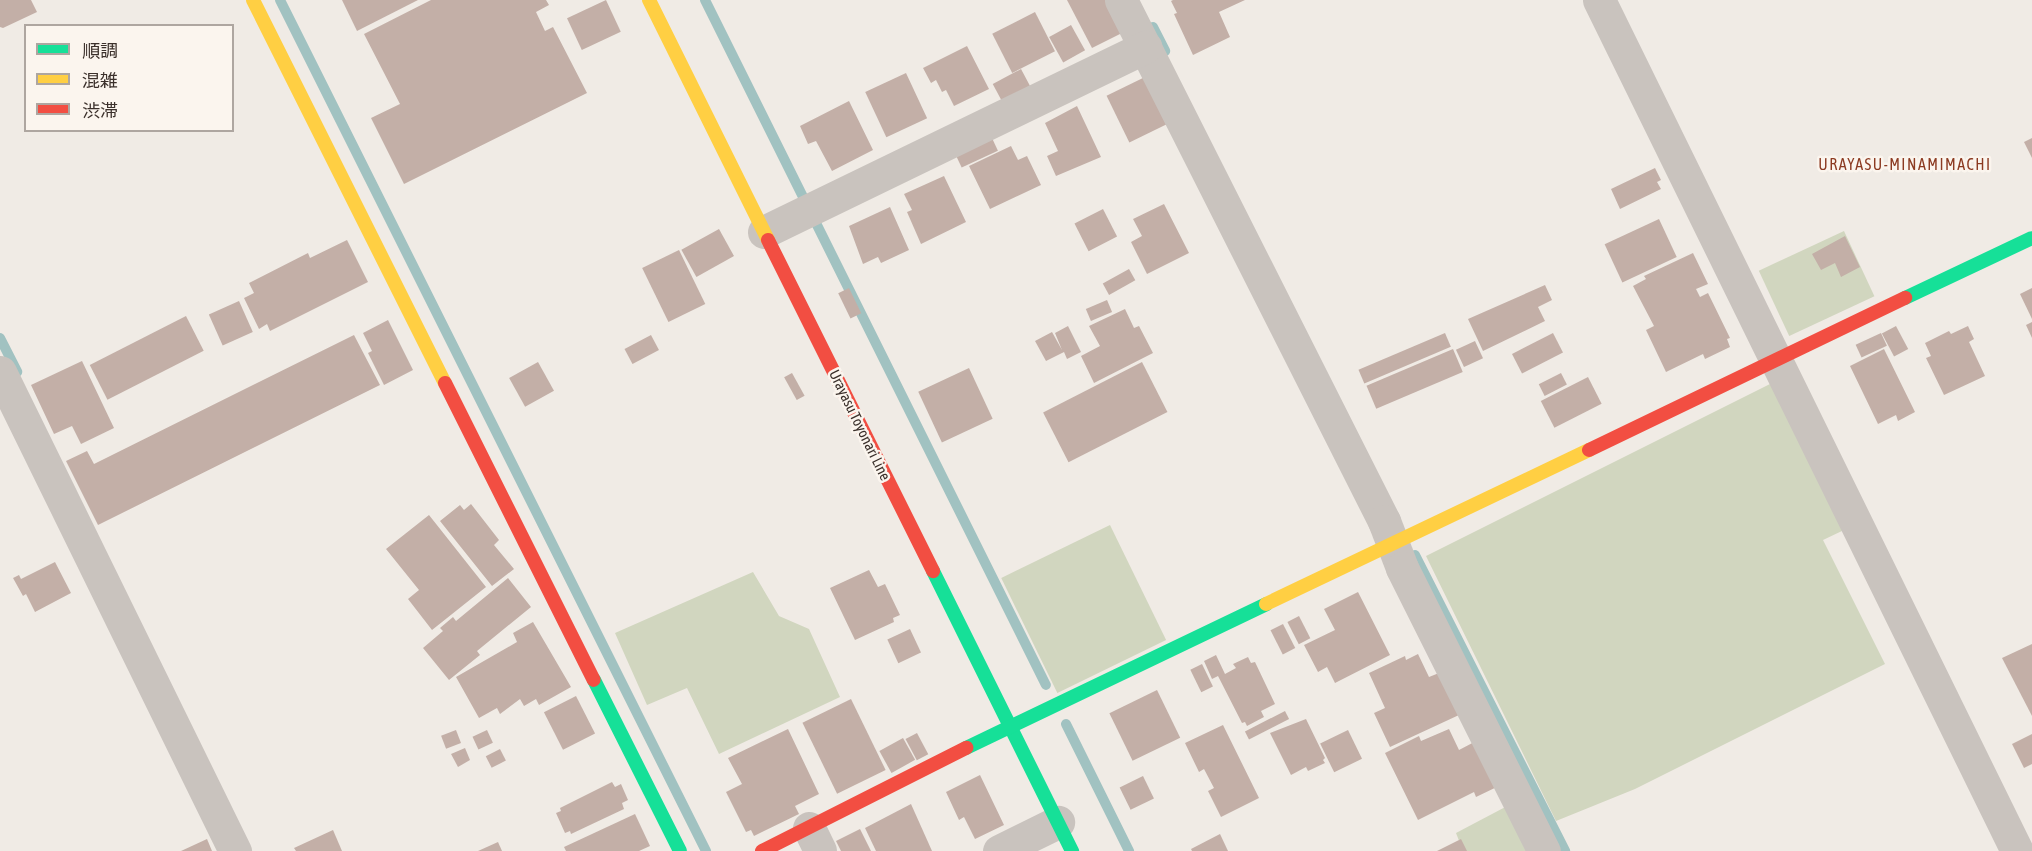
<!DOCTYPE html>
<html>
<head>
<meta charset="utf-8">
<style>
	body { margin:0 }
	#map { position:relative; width:2032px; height:851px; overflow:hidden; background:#f0ebe5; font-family:"Asap Condensed","Noto Sans JP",sans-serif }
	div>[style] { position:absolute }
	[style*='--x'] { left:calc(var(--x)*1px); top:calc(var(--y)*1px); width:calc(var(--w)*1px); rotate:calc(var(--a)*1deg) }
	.green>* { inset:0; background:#d1d6bf; transform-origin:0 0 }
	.stream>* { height:10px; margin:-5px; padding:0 5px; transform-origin:5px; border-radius:5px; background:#a1c2c1 }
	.building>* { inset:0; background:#c3afa7; transform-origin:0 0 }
	.street>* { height:33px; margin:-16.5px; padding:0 16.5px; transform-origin:16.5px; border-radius:16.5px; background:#c9c3be }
	.fast>* { height:14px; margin:-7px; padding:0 7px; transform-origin:7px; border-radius:7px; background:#16e098 }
	.slow>* { height:14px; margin:-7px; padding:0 7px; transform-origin:7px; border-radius:7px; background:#ffcf43 }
	.jam>* { height:14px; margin:-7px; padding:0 7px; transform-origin:7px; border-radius:7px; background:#f24e42 }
	span { translate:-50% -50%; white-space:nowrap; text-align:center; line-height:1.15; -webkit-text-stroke:5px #fbf5ee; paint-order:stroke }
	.street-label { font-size:15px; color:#3b302b }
	.neighbourhood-label { font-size:16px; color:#8c3b22; letter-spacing:1.5px }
	.legend { position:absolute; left:24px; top:24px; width:210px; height:108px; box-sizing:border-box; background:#fbf5ee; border:2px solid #aea6a0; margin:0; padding:8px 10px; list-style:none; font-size:18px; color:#3b302b }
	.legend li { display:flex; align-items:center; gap:12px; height:30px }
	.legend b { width:30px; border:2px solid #aea6a0 }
</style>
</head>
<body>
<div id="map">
	<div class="green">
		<i style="left:1844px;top:231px;width:72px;height:94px;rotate:65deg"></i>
		<i style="clip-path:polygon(1772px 383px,1844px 530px,1823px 540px,1885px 664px,1635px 789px,1556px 821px,1426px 556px)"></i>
		<i style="left:1110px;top:525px;width:128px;height:121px;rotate:64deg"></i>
		<i style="clip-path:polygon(753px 572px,779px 616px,809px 629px,840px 697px,719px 754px,687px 688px,647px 705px,615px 633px)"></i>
		<i style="clip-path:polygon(1511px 804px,1533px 851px,1463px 851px,1456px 833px)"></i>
	</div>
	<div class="stream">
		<i style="--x:280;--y:0;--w:952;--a:63.41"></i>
		<i style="--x:705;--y:0;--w:765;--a:63.54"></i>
		<i style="--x:1153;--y:27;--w:27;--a:63"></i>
		<i style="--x:0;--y:338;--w:38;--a:63"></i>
		<i style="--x:1415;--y:555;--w:332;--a:63.1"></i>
		<i style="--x:1066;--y:724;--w:142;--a:63.6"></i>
	</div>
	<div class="building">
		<i style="clip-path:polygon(0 0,31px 0,37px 12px,3px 28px,0 27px)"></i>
		<i style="clip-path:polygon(342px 0,418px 0,357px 31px)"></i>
		<i style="clip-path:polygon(431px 0,546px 0,549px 5px,536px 12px,545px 31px,553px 27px,587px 93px,404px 184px,371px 118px,400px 104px,364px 34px)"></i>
		<i style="left:606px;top:0;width:35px;height:43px;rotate:65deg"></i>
		<i style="clip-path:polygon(1067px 0,1107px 0,1124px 32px,1092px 48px)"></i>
		<i style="clip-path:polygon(1173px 0,1245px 0,1219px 12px,1230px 37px,1193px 55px,1174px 14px,1177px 13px,1171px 1px)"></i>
		<i style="left:1035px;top:12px;width:44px;height:48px;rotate:63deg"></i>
		<i style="left:1071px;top:25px;width:29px;height:25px;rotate:61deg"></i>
		<i style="clip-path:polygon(967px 46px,989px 89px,954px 106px,946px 90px,942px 92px,936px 80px,931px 83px,923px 68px)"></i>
		<i style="left:1021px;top:69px;width:19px;height:32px;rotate:62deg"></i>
		<i style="left:906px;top:73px;width:50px;height:45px;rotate:65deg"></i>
		<i style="left:1147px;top:76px;width:52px;height:45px;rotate:64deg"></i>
		<i style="clip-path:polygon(849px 101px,873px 150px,832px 171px,816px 141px,808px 144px,800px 126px)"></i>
		<i style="clip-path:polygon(1077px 106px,1101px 157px,1056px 176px,1047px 156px,1058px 151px,1045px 123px)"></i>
		<i style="left:992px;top:138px;width:14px;height:40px;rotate:65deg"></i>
		<i style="clip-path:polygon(2032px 138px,2032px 158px,2024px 142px)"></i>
		<i style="clip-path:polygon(1011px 146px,1018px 160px,1027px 156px,1041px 185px,990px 209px,969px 166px)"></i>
		<i style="clip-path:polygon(1655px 168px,1661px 180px,1657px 182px,1661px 189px,1620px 209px,1611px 189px)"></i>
		<i style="clip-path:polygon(944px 176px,966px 222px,921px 244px,907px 212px,912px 210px,904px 194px)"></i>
		<i style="clip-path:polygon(1164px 204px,1189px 253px,1147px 274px,1131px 242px,1142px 236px,1133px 219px)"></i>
		<i style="clip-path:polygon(890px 207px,909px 250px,881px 263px,878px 257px,863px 264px,849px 226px)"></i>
		<i style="left:1103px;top:209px;width:31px;height:32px;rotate:63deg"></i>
		<i style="left:1659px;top:219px;width:42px;height:60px;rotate:65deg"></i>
		<i style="left:719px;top:229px;width:31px;height:43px;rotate:61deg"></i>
		<i style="clip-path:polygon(1845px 236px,1860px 267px,1841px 277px,1835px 263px,1821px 270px,1812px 254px)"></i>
		<i style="clip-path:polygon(347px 240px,368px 282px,270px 331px,267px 324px,259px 329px,244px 298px,254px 293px,249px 283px,308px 253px,310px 258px)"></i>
		<i style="left:679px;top:250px;width:60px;height:41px;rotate:64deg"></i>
		<i style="clip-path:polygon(1693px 253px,1708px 284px,1696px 289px,1700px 297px,1708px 293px,1730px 338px,1727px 339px,1730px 347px,1705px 359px,1703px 354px,1666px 372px,1646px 330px,1654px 326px,1633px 286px,1646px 279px,1644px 276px)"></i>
		<i style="left:1129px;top:269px;width:13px;height:30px;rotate:61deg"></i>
		<i style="clip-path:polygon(1545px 285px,1552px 300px,1538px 307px,1545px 321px,1483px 351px,1468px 319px)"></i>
		<i style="left:849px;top:288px;width:28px;height:12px;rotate:64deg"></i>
		<i style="clip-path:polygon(2032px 288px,2032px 319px,2020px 294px)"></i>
		<i style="left:1107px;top:300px;width:13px;height:23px;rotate:67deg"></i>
		<i style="left:239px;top:301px;width:34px;height:33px;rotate:66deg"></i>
		<i style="clip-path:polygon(1125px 309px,1134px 328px,1139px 326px,1153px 353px,1094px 383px,1081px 356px,1100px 346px,1089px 326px)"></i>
		<i style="left:186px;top:316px;width:39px;height:108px;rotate:63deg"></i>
		<i style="clip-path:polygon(388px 320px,413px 370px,384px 385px,368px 353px,372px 351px,363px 333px)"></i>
		<i style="clip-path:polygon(2032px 322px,2032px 338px,2026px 325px)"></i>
		<i style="clip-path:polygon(1068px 326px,1081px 352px,1067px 359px,1064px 352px,1046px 361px,1035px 341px,1052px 332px,1062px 350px,1055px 333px)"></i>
		<i style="left:1896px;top:326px;width:26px;height:16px;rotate:62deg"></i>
		<i style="clip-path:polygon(1968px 326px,1974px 339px,1969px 342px,1985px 376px,1944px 395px,1926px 358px,1931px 356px,1925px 343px,1949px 331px,1951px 334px)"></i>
		<i style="left:1445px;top:333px;width:15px;height:94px;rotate:67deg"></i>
		<i style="left:1553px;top:333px;width:22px;height:46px;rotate:63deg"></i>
		<i style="left:1881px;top:333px;width:14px;height:28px;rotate:65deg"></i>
		<i style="clip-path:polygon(354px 335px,380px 385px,98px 525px,66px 461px,87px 451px,94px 464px)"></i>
		<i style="left:651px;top:335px;width:17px;height:30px;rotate:62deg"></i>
		<i style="left:1475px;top:341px;width:19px;height:21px;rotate:65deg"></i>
		<i style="left:1453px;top:349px;width:25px;height:94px;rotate:67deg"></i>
		<i style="clip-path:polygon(1884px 349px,1915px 412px,1898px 421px,1896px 415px,1878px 424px,1850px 366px)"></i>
		<i style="clip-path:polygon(82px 361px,114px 428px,81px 444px,72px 426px,54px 434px,31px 385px)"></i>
		<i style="left:538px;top:362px;width:33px;height:33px;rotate:61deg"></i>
		<i style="left:1142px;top:362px;width:56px;height:111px;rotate:63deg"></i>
		<i style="left:969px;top:368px;width:56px;height:56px;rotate:65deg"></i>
		<i style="left:792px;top:373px;width:26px;height:9px;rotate:61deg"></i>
		<i style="left:1561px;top:373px;width:13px;height:25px;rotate:63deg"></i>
		<i style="left:1588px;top:377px;width:30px;height:53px;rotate:63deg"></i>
		<i style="clip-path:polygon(471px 504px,499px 540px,494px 545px,514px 569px,492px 586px,440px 521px,460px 505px,464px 510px)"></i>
		<i style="clip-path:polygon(429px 515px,486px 587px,432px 630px,408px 599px,419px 590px,386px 549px)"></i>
		<i style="clip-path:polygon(55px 562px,71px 593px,35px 612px,26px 594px,23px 596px,13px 578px,19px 575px,21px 579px)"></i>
		<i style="clip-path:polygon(869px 570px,878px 587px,885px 584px,900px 615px,893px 618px,894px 622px,855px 640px,830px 588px)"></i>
		<i style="clip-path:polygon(508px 578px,531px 607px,477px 651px,480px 655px,449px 680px,423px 648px,443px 631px,440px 628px,453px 617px,456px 621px)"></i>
		<i style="clip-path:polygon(1358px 592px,1390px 655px,1335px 683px,1327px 667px,1318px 672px,1304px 645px,1335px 630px,1324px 609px)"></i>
		<i style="left:1299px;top:616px;width:25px;height:13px;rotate:63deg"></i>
		<i style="clip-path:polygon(533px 622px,571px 687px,539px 705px,536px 699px,524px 706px,520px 699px,500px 714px,497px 708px,479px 718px,456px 677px,517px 642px,513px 633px)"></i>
		<i style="left:1283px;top:624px;width:27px;height:14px;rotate:63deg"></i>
		<i style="left:910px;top:629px;width:26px;height:25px;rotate:65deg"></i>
		<i style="clip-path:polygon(2032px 644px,2032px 716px,2002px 658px)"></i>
		<i style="clip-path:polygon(1418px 654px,1429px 677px,1439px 673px,1459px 715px,1390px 747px,1374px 713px,1385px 708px,1369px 673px,1405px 656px,1406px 660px)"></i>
		<i style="clip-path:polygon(1216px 655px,1225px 674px,1236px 668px,1233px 664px,1248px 657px,1251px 663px,1255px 662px,1275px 704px,1261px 711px,1264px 717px,1247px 726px,1245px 722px,1242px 723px,1218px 676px,1212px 679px,1204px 661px)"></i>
		<i style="left:1202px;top:664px;width:25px;height:13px;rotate:64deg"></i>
		<i style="left:1157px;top:690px;width:53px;height:53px;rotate:64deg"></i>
		<i style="left:576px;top:696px;width:42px;height:36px;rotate:63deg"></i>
		<i style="left:851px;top:699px;width:79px;height:54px;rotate:64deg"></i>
		<i style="left:1285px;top:711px;width:9px;height:45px;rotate:63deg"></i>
		<i style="clip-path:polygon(1306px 719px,1325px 758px,1323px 760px,1325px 763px,1308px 771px,1306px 767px,1291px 775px,1270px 733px)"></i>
		<i style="clip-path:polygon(1223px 725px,1259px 798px,1221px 817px,1208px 791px,1214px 788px,1204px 769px,1199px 772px,1185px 743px)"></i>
		<i style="clip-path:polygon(788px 729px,819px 794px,795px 806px,799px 814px,754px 836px,751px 830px,746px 832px,726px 792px,742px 784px,728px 758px)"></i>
		<i style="clip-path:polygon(1449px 729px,1459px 750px,1480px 739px,1503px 784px,1476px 797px,1474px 792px,1418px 820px,1385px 753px,1419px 736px,1421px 741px)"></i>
		<i style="left:456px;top:730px;width:14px;height:16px;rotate:69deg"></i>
		<i style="left:487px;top:730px;width:14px;height:16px;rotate:65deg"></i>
		<i style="left:1348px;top:730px;width:32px;height:31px;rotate:64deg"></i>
		<i style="left:917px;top:733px;width:24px;height:13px;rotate:62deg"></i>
		<i style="clip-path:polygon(2032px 734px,2032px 764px,2024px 768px,2012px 744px)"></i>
		<i style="left:903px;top:738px;width:25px;height:27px;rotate:61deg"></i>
		<i style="clip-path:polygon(465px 748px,470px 760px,458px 767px,451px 754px)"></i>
		<i style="left:500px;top:749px;width:13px;height:16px;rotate:63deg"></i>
		<i style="clip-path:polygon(980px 775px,1004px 825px,975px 839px,964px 817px,959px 820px,946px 792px)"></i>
		<i style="left:1143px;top:776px;width:25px;height:26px;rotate:64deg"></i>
		<i style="clip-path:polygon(612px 782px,615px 787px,621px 784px,628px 800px,622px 803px,624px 809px,571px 834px,570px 831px,565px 833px,556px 813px,561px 811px,560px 808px)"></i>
		<i style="clip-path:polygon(911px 804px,932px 851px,876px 851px,865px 828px)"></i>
		<i style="clip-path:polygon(635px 814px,650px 846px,639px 851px,566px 851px,564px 847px)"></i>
		<i style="clip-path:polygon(860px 829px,871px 851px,841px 851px,836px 841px)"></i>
		<i style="clip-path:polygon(333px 830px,342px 851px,296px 851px,294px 848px)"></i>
		<i style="clip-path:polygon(1220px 834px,1228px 851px,1192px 851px,1191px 849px)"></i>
		<i style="clip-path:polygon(207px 839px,212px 851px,181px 851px)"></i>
		<i style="clip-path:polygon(1461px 839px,1467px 851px,1437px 851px)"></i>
		<i style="clip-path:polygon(498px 842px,502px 851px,478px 851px)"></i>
	</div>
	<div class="street">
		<i style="--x:1121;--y:0;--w:584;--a:63.22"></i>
		<i style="--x:1384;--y:521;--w:50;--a:69"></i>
		<i style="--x:1402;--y:568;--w:317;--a:63.4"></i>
		<i style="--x:1599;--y:0;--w:948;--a:63.84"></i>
		<i style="--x:764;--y:232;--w:424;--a:-25.9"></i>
		<i style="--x:0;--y:372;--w:534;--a:63.87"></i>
		<i style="--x:809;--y:828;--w:25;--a:64"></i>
		<i style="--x:999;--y:851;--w:66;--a:-26.2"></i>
	</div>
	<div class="fast">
		<i style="--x:1905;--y:298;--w:140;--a:-25.3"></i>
		<i style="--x:933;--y:571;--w:313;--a:63.6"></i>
		<i style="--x:594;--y:680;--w:191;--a:63.3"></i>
		<i style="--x:966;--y:748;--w:333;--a:-25.6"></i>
	</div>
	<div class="slow">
		<i style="--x:253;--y:0;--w:428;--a:63.4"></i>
		<i style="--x:649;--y:0;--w:268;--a:63.6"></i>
		<i style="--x:1266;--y:604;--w:358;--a:-25.5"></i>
	</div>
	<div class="jam">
		<i style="--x:768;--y:240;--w:370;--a:63.5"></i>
		<i style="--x:445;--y:383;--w:332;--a:63.4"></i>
		<i style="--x:1589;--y:450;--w:351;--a:-25.7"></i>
		<i style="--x:762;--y:851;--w:229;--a:-26.8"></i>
	</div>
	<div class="street-label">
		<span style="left:860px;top:425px;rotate:64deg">Urayasu Toyonari Line</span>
	</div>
	<div class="neighbourhood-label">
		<span style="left:1905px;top:164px">URAYASU-MINAMIMACHI</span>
	</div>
	<ul class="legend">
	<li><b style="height:8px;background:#16e098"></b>順調</li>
	<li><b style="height:8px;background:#ffcf43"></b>混雑</li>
	<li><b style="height:8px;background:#f24e42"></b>渋滞</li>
	</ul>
</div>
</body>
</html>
